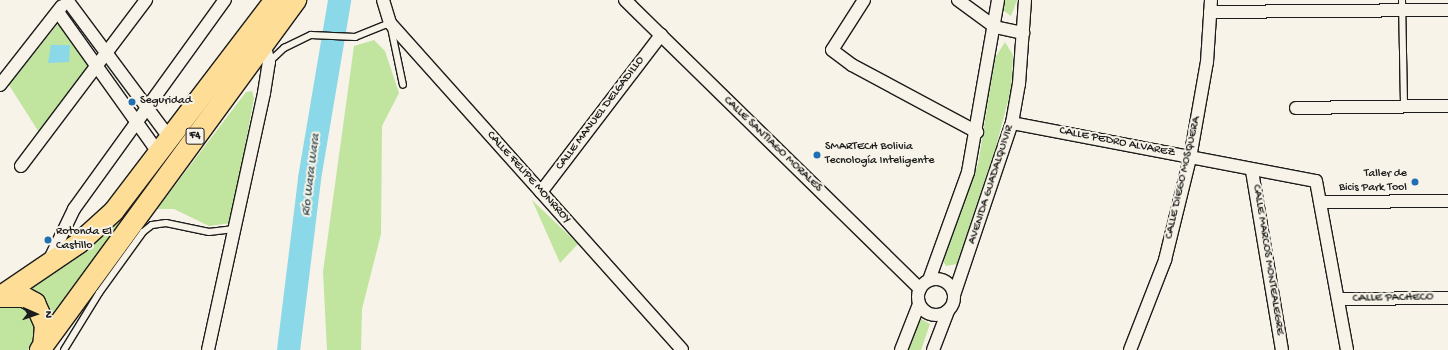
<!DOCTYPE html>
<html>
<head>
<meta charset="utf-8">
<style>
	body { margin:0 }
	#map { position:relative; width:1448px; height:350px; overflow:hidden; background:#f7f3e8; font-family:"Gochi Hand",sans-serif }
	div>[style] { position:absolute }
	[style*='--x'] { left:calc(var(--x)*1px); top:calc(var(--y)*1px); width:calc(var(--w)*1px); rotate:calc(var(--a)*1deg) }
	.green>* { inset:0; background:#c1e49e }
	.water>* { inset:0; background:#8ad8e8 }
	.river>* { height:23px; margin:-11.5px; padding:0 11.5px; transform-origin:11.5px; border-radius:11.5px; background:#8ad8e8 }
	.roads { filter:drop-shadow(1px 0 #1c1c1c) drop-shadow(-1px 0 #1c1c1c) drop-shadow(0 1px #1c1c1c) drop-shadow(0 -1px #1c1c1c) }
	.service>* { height:6px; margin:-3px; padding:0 3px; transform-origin:3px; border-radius:3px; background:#f7f3e8 }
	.minor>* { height:12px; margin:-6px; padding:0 6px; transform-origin:6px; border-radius:6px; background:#f7f3e8 }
	.minor>.ring { margin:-6px; padding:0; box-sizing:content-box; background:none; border:12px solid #f7f3e8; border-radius:50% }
	.trunk>* { height:20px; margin:-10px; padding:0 10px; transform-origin:10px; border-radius:10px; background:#fedd96 }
	.dots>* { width:11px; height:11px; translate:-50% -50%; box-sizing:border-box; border:2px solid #f7f3e8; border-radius:50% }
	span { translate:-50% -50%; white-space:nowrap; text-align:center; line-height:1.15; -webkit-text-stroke:4px #f7f3e8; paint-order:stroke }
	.shield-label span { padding:1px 3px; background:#f7f3e8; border:1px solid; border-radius:3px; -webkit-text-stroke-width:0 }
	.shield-label { font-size:11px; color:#1c1c1c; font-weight:700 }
	.poi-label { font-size:12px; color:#1c1c1c }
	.left { translate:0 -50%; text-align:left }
	.right { translate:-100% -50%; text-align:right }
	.street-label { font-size:12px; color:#1c1c1c }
	.water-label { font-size:13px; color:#3d5459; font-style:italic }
	.north { position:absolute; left:16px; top:294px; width:40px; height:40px; -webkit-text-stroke:3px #f7f3e8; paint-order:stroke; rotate:92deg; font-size:11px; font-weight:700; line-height:16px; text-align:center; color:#1c1c1c }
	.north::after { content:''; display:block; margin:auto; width:14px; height:18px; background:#1c1c1c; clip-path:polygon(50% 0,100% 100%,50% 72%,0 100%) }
</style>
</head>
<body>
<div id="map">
	<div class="green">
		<i style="clip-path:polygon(1004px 0,1017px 0,1011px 16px,1003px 10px)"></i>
		<i style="clip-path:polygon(57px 25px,63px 25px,89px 64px,40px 134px,9px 85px)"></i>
		<i style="clip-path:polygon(374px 40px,385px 51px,399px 93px,382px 126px,381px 234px,362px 309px,361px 350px,327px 350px,323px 272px,354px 46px)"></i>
		<i style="clip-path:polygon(1005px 42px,1013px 55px,1011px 89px,996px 147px,957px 264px,946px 266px,943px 261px,978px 164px,995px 58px)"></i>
		<i style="clip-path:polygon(252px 91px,254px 98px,231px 223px,209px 226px,174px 209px,157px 209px,246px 92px)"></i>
		<i style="clip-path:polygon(145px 190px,53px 318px,43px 298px,30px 289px,92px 246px)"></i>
		<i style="clip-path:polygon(532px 200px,578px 244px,560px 263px)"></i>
		<i style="clip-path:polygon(17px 302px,37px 317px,36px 336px,28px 350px,0 350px,0 307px)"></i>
		<i style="clip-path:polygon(921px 319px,930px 324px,921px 350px,907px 350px)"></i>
	</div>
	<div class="water">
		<i style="clip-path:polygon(51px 45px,70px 45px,69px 62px,48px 63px)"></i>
	</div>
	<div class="river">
		<i style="--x:288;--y:350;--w:173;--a:-83"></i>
		<i style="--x:309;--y:178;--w:181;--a:-80.4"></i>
	</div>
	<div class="roads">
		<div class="service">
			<i style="--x:1402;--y:0;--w:107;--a:88.9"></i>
			<i style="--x:269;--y:62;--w:21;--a:-43"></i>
			<i style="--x:284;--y:48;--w:30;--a:-26"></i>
			<i style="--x:311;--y:35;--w:44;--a:2.6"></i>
			<i style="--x:355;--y:37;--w:38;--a:-22"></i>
			<i style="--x:390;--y:23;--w:63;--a:78.2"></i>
			<i style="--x:64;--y:350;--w:67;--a:-58.4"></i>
			<i style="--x:99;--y:293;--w:75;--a:-54.2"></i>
			<i style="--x:143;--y:232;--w:11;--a:-38"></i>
			<i style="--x:152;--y:225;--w:14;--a:-8"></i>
			<i style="--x:166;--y:223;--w:44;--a:11.8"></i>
			<i style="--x:209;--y:232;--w:23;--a:-7"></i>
		</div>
		<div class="minor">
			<i style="--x:67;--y:0;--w:174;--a:53.4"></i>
			<i style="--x:383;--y:0;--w:24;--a:73"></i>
			<i style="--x:390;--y:23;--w:438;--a:48.2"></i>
			<i style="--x:625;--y:0;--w:413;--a:44.4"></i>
			<i style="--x:864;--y:0;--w:59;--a:122.6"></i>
			<i style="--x:832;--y:50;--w:25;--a:37"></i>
			<i style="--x:852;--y:65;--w:142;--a:28.2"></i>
			<i style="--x:958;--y:0;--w:46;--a:36.1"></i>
			<i style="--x:995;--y:27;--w:29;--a:12"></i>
			<i style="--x:58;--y:12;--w:176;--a:54.5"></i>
			<i style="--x:1210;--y:12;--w:238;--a:-0.5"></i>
			<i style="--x:0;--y:85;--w:100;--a:-51.9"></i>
			<i style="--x:1296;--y:108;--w:152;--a:-0.8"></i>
			<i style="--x:1012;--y:123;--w:309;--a:10.8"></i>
			<i style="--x:1316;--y:181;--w:172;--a:79.6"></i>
			<i style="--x:21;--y:166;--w:208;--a:-53"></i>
			<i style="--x:1252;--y:171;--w:181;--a:80.5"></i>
			<i style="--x:541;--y:192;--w:198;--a:-52.6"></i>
			<i style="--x:1320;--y:202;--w:128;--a:-0.4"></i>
			<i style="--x:49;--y:261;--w:58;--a:-64.3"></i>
			<i style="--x:74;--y:209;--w:258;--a:-54.2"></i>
			<i class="ring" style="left:918px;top:279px;width:24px;height:24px"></i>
			<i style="--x:929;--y:280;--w:115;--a:-70.1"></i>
			<i style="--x:968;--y:172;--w:175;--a:-80.1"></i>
			<i style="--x:954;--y:295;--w:182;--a:-71.4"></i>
			<i style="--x:1012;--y:123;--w:40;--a:-80"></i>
			<i style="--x:1019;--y:84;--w:84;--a:-85.9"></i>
			<i style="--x:1338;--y:299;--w:110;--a:-0.5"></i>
			<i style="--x:208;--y:350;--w:263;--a:-77.7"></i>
			<i style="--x:264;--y:93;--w:31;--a:-81"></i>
			<i style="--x:269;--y:62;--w:19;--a:-106"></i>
			<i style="--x:901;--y:350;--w:49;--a:-68.6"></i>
			<i style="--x:933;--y:350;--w:42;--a:-69"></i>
			<i style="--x:1130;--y:350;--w:97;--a:-68.7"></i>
			<i style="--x:1165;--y:260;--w:105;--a:-76.2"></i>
			<i style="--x:1190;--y:158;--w:97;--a:-80"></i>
			<i style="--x:1207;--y:62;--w:62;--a:-86.3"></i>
		</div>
		<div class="trunk">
			<i style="--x:1;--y:296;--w:94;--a:-34.2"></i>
			<i style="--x:79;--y:243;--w:47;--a:-42.4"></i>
			<i style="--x:114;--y:211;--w:265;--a:-52.7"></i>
			<i style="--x:0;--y:297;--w:24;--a:0"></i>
			<i style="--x:24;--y:297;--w:13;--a:29"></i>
			<i style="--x:35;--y:303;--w:24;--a:66"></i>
			<i style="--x:45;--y:325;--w:21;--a:95"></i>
			<i style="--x:40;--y:350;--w:434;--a:-53.8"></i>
		</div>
	</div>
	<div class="dots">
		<i style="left:132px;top:102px;background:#1f6fb2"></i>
		<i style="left:817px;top:155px;background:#1f6fb2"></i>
		<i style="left:1415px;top:182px;background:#1f6fb2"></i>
		<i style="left:48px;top:240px;background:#1f6fb2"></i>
	</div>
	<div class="shield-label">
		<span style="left:195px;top:136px">F4</span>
	</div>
	<div class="poi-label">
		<span class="left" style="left:140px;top:102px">Seguridad</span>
		<span class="left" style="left:825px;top:155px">SMARTECH Bolivia<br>Tecnología Inteligente</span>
		<span class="right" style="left:1407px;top:182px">Taller de<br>Bicis Park Tool</span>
		<span class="left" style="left:56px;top:240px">Rotonda El<br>Castillo</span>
	</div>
	<div class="street-label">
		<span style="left:601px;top:114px;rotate:-53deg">CALLE MANUEL DELGADILLO</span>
		<span style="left:1117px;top:143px;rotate:11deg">CALLE PEDRO ALVAREZ</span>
		<span style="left:772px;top:145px;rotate:44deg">CALLE SANTIAGO MORALES</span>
		<span style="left:528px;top:178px;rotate:48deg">CALLE FELIPE MONRROY</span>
		<span style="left:1184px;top:178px;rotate:-77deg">CALLE DIEGO MOSQUERA</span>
		<span style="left:992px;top:185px;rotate:-72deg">AVENIDA GUADALQUIVIR</span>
		<span style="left:1267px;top:260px;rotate:81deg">CALLE MARCOS MONTEALEGRE</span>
		<span style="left:1393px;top:299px;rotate:-1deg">CALLE PACHECO</span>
	</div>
	<div class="water-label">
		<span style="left:312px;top:175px;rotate:-83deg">Río Wara Wara</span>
	</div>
	<div class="north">N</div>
</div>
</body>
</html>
